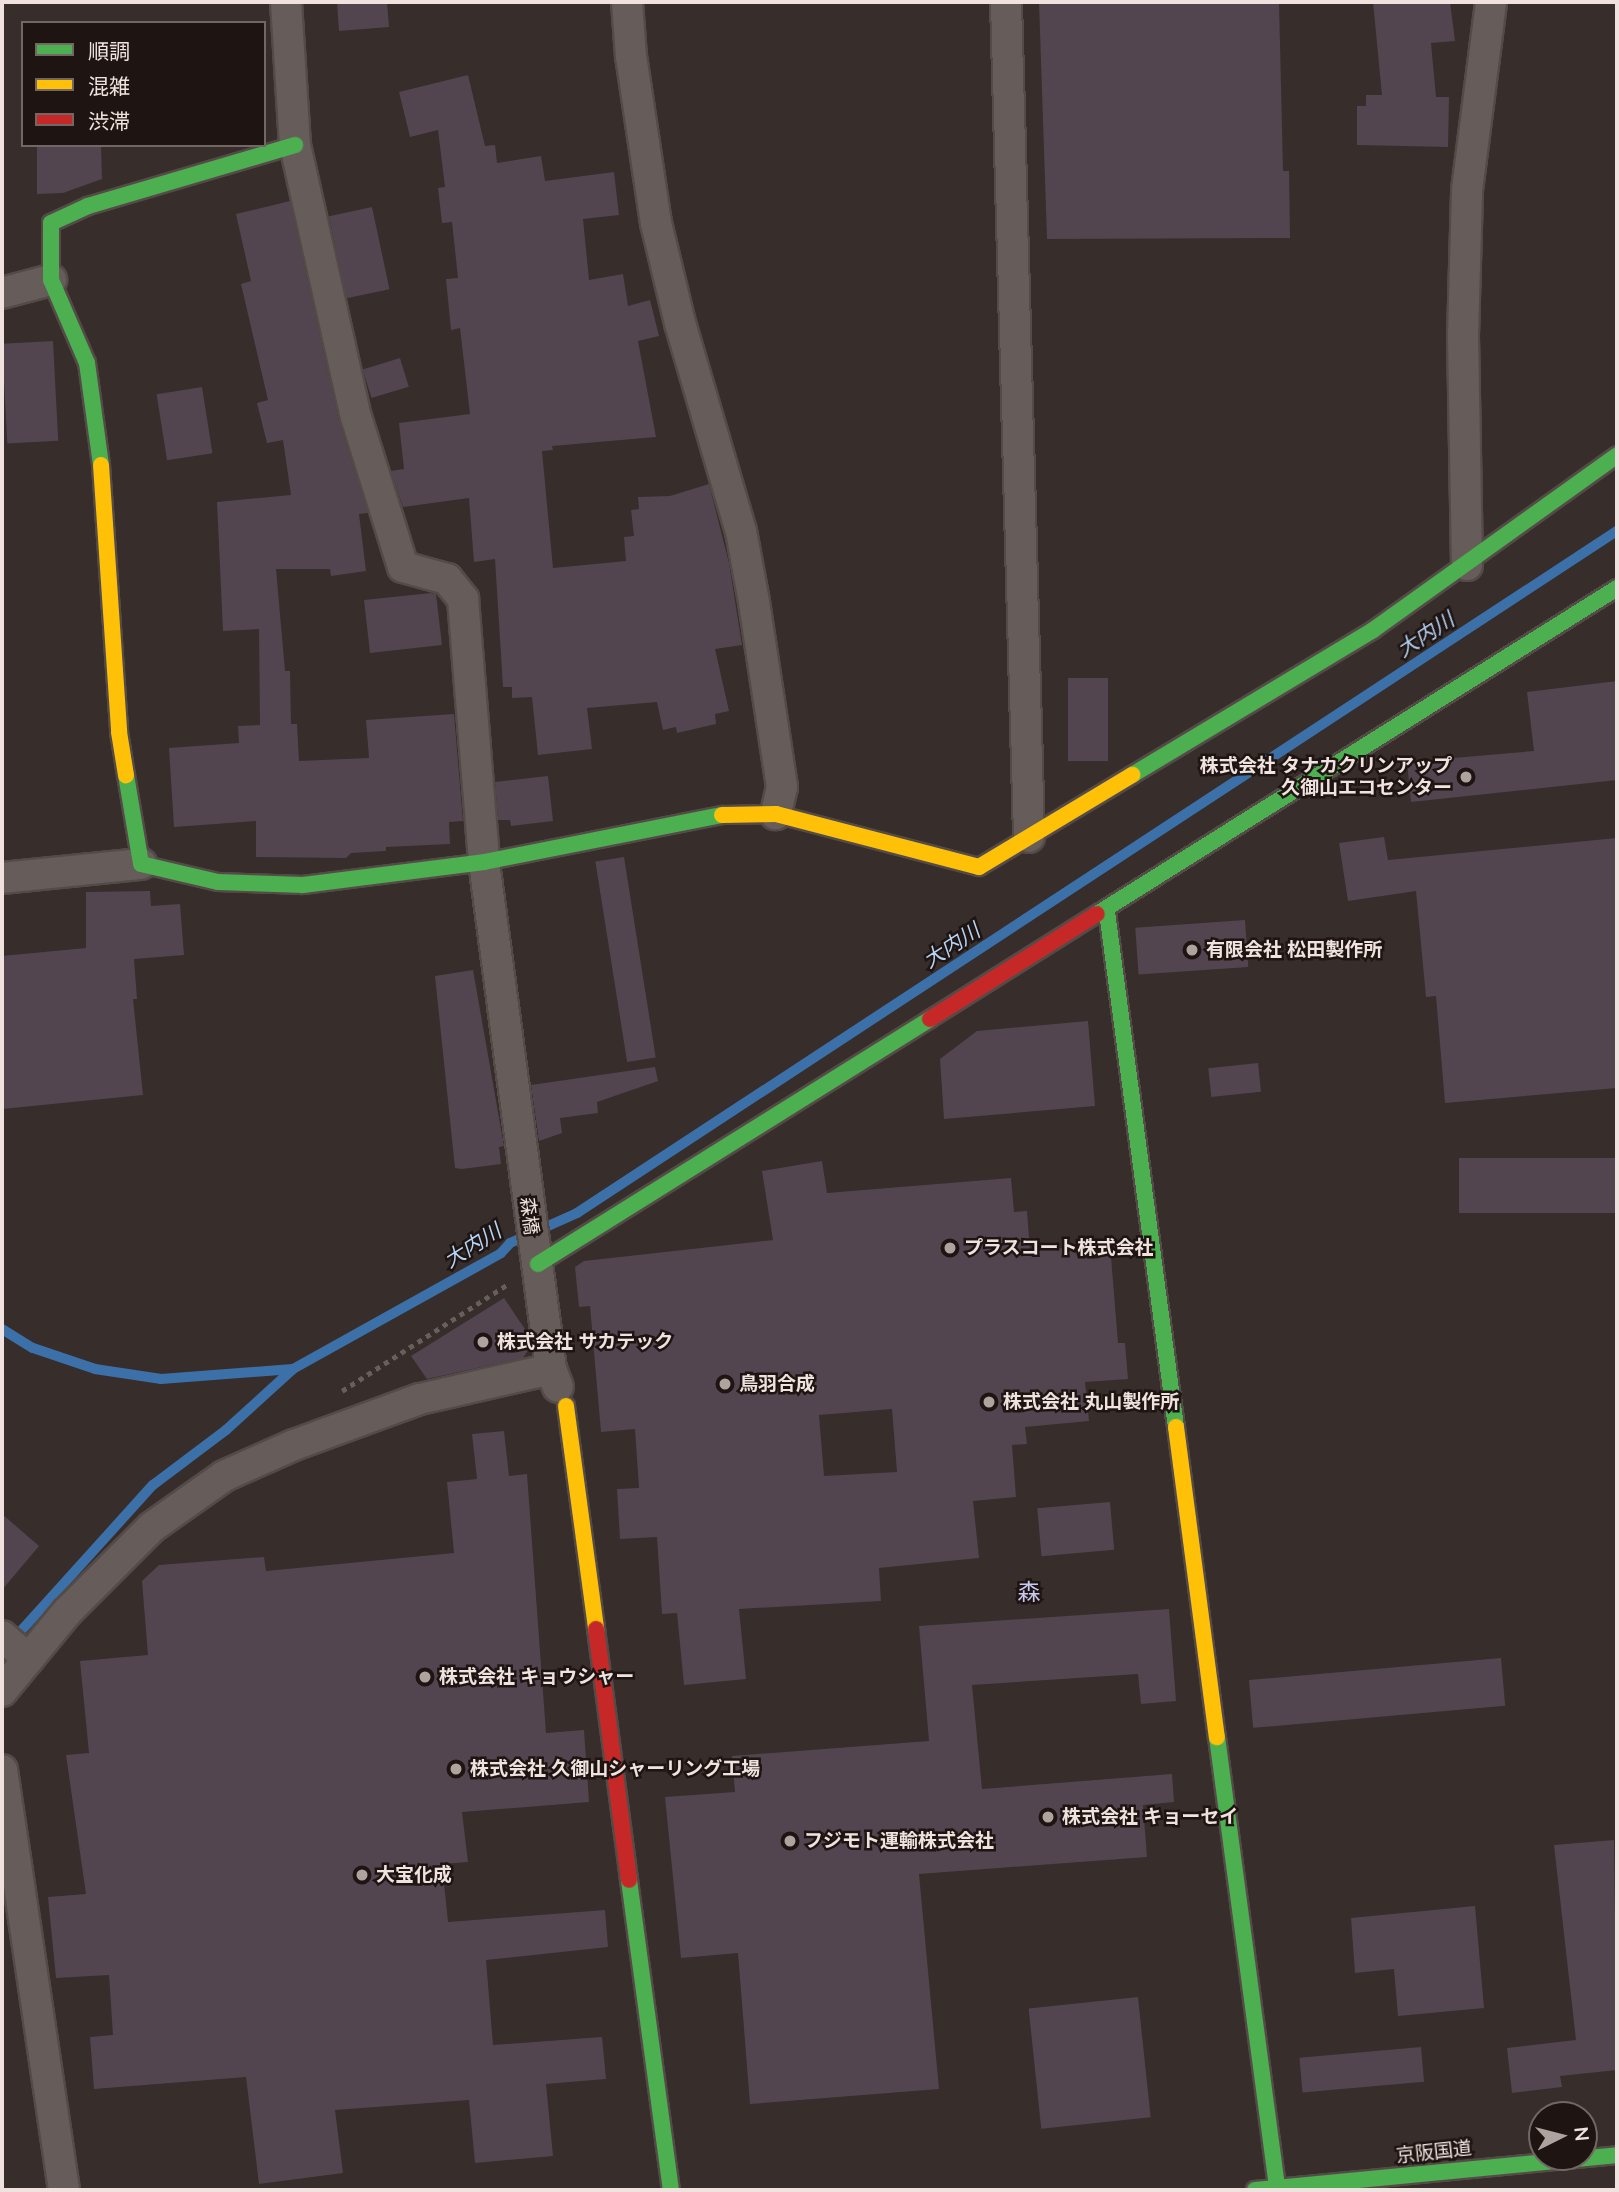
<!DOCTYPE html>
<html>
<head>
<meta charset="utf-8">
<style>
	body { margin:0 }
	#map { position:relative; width:1619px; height:2192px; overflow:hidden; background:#372d2a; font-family:Mulish,"Noto Sans JP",sans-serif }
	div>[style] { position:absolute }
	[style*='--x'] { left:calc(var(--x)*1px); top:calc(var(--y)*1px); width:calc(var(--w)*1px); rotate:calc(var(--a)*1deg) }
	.stream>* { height:10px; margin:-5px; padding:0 5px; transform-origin:5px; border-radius:5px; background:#3c70a8 }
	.building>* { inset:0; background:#52454f; transform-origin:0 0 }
	.path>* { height:4.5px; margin-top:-2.25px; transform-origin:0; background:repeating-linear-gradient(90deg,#675f5c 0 5px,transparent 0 10px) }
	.roads { filter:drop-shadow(2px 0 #544b48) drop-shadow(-2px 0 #544b48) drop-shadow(0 2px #544b48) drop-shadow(0 -2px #544b48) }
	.street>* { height:30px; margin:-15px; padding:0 15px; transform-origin:15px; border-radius:15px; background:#665d5a }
	.fast>* { height:16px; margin:-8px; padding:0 8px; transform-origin:8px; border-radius:8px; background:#4caf50 }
	.slow>* { height:16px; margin:-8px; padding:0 8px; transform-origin:8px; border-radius:8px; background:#ffc107 }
	.jam>* { height:16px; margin:-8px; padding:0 8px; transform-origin:8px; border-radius:8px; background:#c62828 }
	.dots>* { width:19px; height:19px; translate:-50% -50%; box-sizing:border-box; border:4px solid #1e1512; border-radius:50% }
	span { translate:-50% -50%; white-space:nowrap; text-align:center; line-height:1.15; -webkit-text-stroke:5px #1e1512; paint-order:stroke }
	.poi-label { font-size:19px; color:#f0e3df; font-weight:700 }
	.right { translate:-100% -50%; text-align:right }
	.left { translate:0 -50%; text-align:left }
	.street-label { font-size:19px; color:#f0e3df }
	.water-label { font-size:21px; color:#b5d3f5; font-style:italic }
	.quarter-label { font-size:23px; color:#c9c8f3 }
	.frame { position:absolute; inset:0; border:4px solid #f0e3df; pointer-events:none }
	.legend { position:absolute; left:21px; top:21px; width:245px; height:126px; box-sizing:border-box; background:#1e1512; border:2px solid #726764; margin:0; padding:9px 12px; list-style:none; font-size:21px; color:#f0e3df }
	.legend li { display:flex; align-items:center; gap:14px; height:35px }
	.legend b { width:35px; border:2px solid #726764 }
	.north { position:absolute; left:1528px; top:2101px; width:70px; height:70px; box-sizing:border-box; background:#1e1512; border:2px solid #726764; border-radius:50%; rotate:84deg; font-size:19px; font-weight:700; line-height:28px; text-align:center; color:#f0e3df }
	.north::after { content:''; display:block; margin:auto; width:24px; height:32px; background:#afa3a0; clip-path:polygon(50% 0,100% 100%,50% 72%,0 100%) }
</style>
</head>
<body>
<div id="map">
	<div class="stream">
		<i style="--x:2;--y:1329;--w:36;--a:32"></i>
		<i style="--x:33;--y:1348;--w:65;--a:18.7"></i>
		<i style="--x:95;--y:1369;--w:67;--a:8.6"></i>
		<i style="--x:161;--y:1379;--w:132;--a:-4.3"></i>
		<i style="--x:10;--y:1643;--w:213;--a:-47.9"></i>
		<i style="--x:153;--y:1485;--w:91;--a:-37"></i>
		<i style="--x:226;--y:1430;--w:91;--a:-42.3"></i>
		<i style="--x:293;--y:1369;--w:238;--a:-29.1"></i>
		<i style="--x:501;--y:1253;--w:13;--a:-48"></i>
		<i style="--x:510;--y:1243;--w:73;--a:-24.1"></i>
		<i style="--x:577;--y:1213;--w:1244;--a:-33.26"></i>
	</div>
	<div class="building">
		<i style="clip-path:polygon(337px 2px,387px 2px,389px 27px,339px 31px)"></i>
		<i style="clip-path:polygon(1039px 2px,1279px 2px,1283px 171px,1289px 171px,1290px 238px,1047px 239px)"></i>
		<i style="clip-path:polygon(1373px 2px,1450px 2px,1455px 41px,1431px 43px,1436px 97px,1449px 97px,1448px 147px,1357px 145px,1357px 106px,1366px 106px,1366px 95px,1382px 95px)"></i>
		<i style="clip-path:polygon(468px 75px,485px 146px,495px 145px,497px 163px,541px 156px,545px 181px,614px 172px,619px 215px,583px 219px,589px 280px,623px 274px,628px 306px,650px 300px,659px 336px,638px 341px,656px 437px,552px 446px,553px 450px,542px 451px,553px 568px,626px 561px,624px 537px,634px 536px,631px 510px,639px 509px,638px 497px,670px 496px,709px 484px,729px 563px,742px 645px,715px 649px,729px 711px,715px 714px,716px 724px,677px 733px,676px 727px,663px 730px,657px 702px,587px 708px,592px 749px,538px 755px,532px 697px,512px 698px,512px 687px,503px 687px,495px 559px,474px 562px,469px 498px,403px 507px,391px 471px,404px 469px,399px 423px,470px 414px,460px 328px,451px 330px,446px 279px,458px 278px,452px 222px,442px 223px,438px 188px,445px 187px,438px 130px,410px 137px,399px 92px)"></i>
		<i style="clip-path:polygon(37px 145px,101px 145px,102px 179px,63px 193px,37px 194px)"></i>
		<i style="clip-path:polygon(290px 201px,339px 421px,368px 513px,359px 514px,366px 571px,331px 576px,330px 569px,276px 569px,285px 671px,290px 671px,291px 724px,297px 724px,299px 761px,369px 758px,366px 720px,454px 714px,463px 821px,449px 822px,450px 844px,386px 847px,386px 851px,351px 853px,346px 858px,256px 857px,256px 821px,174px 827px,169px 748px,239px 743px,238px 726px,260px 725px,259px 629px,223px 631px,217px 502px,291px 495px,283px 440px,267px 443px,257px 403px,268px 400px,241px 284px,251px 281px,236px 214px)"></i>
		<i style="left:372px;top:207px;width:84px;height:44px;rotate:78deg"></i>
		<i style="left:53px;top:341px;width:100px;height:51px;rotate:87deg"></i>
		<i style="left:400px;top:358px;width:30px;height:39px;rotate:73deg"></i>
		<i style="left:202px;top:387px;width:67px;height:46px;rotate:81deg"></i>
		<i style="clip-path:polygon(431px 593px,436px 594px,442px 645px,370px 653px,364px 600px)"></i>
		<i style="left:1068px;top:678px;width:40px;height:83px"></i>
		<i style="clip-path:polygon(1617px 681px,1617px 780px,1411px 802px,1407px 762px,1534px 751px,1527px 692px)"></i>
		<i style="clip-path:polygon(548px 776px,553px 821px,511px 826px,510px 820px,498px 820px,495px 782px)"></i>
		<i style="clip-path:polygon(1384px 837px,1388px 860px,1617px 838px,1617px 1088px,1445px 1103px,1436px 996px,1426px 997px,1416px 891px,1348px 901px,1339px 843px)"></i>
		<i style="left:624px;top:857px;width:203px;height:29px;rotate:81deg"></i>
		<i style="clip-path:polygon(150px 891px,151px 906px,180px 904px,184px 955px,134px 959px,137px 999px,133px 999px,143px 1095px,2px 1109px,2px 956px,86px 948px,86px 892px)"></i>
		<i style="left:1245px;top:920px;width:47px;height:110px;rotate:86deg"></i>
		<i style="clip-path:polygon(473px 970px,504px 1146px,499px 1147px,501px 1164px,462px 1169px,455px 1168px,435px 976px)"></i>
		<i style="clip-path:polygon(1088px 1021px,1095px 1106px,944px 1119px,940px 1059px,977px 1031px)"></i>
		<i style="left:1258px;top:1063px;width:29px;height:50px;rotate:84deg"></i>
		<i style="clip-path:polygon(655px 1067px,658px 1081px,597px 1102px,598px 1113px,560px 1118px,562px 1133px,539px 1141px,531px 1085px)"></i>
		<i style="left:1617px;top:1158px;width:55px;height:158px;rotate:90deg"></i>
		<i style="clip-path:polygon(evenodd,822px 1161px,827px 1193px,1011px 1178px,1014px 1212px,1027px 1211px,1030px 1251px,1110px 1244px,1118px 1343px,1125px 1343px,1128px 1379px,1085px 1382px,1089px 1421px,1025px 1427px,1027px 1444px,1012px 1445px,1016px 1497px,973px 1501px,979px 1558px,879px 1568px,881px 1601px,739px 1609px,746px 1679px,684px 1685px,677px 1613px,662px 1614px,657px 1537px,620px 1539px,617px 1489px,639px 1488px,635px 1429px,601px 1432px,590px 1306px,579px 1307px,575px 1267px,584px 1261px,773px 1240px,762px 1171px,822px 1161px,892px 1409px,897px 1472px,824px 1476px,819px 1415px,892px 1409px)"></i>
		<i style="clip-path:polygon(504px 1298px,529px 1335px,530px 1347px,523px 1358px,427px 1379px,411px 1356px)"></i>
		<i style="clip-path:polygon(504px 1431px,509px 1476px,527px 1474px,546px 1733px,584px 1730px,589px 1802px,462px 1812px,468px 1862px,442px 1864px,448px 1922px,605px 1910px,608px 1947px,486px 1960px,493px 2045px,602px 2037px,606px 2079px,546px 2084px,553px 2156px,475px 2163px,469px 2100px,335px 2110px,343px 2173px,259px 2184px,246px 2077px,94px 2089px,90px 2037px,113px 2035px,109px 1975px,56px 1978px,48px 1897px,86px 1894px,66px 1755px,89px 1753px,80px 1661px,148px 1655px,142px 1581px,159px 1565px,264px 1557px,266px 1571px,454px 1553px,447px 1482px,477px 1479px,472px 1434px)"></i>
		<i style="left:1110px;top:1502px;width:48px;height:73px;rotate:85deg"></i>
		<i style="clip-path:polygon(2px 1514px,39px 1546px,2px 1590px)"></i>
		<i style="clip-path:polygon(1169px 1609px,1176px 1701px,1141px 1704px,1138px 1674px,972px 1685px,982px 1789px,1172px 1774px,1174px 1802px,1143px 1805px,1147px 1857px,919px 1874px,939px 2089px,750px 2104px,738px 1953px,681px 1958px,665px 1797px,735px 1792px,732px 1756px,929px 1741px,919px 1626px)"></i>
		<i style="left:1501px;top:1658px;width:48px;height:253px;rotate:85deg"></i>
		<i style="clip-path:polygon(1614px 1840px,1617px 2070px,1560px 2076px,1562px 2087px,1512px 2093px,1507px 2048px,1576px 2040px,1554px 1845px)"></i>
		<i style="clip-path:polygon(1475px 1906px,1484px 2008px,1398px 2016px,1394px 1969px,1355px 1973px,1351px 1918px)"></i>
		<i style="left:1138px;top:1997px;width:121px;height:110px;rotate:84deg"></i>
		<i style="left:1421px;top:2047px;width:35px;height:122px;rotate:85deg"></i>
	</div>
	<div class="path">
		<i style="--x:342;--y:1391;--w:197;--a:-32.8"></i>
	</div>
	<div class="roads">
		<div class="street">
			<i style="--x:286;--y:2;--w:143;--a:86.4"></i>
			<i style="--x:295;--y:145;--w:279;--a:77.4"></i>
			<i style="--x:356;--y:417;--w:157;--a:72.6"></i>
			<i style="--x:403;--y:567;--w:46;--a:15.3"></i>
			<i style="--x:447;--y:579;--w:26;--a:51"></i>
			<i style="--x:463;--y:599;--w:264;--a:85.4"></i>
			<i style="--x:484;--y:862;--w:511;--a:82.47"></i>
			<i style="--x:627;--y:2;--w:54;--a:85.8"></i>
			<i style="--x:631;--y:56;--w:169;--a:81.5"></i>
			<i style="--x:656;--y:223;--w:103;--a:76.5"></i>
			<i style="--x:680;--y:323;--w:217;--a:73.7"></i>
			<i style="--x:741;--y:531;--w:72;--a:79.6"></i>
			<i style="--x:754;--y:602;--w:187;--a:81.4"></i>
			<i style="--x:782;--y:787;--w:28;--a:103"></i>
			<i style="--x:1006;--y:2;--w:835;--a:88.42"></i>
			<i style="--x:2;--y:293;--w:51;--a:-14.9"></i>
			<i style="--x:1467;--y:565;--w:229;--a:-91"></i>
			<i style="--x:1463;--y:336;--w:146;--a:-88.4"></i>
			<i style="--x:1467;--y:190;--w:190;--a:-82.7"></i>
			<i style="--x:2;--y:878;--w:140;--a:-5.8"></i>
			<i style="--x:2;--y:1636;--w:35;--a:41"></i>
			<i style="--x:2;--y:1691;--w:102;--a:-50.6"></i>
			<i style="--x:67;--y:1612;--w:120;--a:-45"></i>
			<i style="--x:152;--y:1527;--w:88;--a:-35.3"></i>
			<i style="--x:224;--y:1476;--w:77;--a:-23.9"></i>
			<i style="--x:294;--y:1445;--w:134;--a:-20.1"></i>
			<i style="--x:420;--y:1399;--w:134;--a:-12.9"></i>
			<i style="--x:551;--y:1369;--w:19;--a:69"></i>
			<i style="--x:2;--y:1770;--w:425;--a:81.6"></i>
		</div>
		<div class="fast">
			<i style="--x:101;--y:465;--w:103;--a:-97.8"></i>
			<i style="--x:87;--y:363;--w:90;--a:-113.4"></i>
			<i style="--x:51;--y:280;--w:57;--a:-90"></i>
			<i style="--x:51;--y:223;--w:41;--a:-24.7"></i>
			<i style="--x:88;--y:206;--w:216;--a:-16.4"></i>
			<i style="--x:126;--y:775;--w:90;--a:80.4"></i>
			<i style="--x:141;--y:864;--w:79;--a:13.2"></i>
			<i style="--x:218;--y:882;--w:85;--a:2"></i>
			<i style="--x:303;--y:885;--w:182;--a:-7.2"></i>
			<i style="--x:484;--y:862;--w:243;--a:-11.2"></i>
			<i style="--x:1132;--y:775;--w:281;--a:-31"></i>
			<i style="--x:1373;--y:630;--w:300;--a:-35.6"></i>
			<i style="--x:1107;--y:912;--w:520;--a:82.37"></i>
			<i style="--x:1097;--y:914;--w:614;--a:-32.08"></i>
			<i style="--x:538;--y:1264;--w:462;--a:-32"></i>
			<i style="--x:1217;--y:1737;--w:456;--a:82.4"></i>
			<i style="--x:629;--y:1880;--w:313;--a:82.3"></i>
			<i style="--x:1255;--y:2190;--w:364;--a:-5.5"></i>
		</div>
		<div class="slow">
			<i style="--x:101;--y:465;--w:268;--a:86.1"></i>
			<i style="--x:119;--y:732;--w:44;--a:80.8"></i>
			<i style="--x:722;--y:815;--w:54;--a:-1.1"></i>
			<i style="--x:776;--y:814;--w:210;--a:14.6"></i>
			<i style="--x:979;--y:867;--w:179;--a:-31"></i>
			<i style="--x:566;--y:1406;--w:225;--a:82.3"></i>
			<i style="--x:1176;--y:1427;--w:313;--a:82.5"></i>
		</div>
		<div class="jam">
			<i style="--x:930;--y:1019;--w:197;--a:-32.2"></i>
			<i style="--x:596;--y:1629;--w:253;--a:82.5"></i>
		</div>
	</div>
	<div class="dots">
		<i style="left:1466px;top:777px;background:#afa3a0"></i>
		<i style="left:1192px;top:950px;background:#afa3a0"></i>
		<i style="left:950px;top:1248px;background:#afa3a0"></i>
		<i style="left:483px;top:1342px;background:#afa3a0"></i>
		<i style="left:725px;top:1384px;background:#afa3a0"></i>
		<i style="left:989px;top:1402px;background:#afa3a0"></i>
		<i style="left:425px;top:1677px;background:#afa3a0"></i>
		<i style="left:456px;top:1769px;background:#afa3a0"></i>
		<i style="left:1048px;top:1817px;background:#afa3a0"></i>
		<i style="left:790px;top:1841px;background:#afa3a0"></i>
		<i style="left:362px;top:1875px;background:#afa3a0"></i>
	</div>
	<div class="poi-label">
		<span class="right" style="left:1452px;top:777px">株式会社 タナカクリンアップ<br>久御山エコセンター</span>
		<span class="left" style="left:1206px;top:950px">有限会社 松田製作所</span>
		<span class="left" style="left:964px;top:1248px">プラスコート株式会社</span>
		<span class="left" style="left:497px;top:1342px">株式会社 サカテック</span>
		<span class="left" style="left:739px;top:1384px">鳥羽合成</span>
		<span class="left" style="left:1003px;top:1402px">株式会社 丸山製作所</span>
		<span class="left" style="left:439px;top:1677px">株式会社 キョウシャー</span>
		<span class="left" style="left:470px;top:1769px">株式会社 久御山シャーリング工場</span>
		<span class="left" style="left:1062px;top:1817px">株式会社 キョーセイ</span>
		<span class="left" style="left:804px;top:1841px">フジモト運輸株式会社</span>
		<span class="left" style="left:376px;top:1875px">大宝化成</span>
	</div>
	<div class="street-label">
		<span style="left:529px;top:1216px;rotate:83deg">森橋</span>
		<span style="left:1434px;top:2152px;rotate:-6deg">京阪国道</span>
	</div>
	<div class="water-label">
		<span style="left:1425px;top:634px;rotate:-33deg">大内川</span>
		<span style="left:951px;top:945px;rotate:-33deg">大内川</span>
		<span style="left:472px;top:1245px;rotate:-32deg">大内川</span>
	</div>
	<div class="quarter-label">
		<span style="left:1029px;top:1592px">森</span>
	</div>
	<div class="frame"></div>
	<ul class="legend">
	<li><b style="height:9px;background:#4caf50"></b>順調</li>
	<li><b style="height:9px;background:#ffc107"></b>混雑</li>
	<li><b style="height:9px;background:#c62828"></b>渋滞</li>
	</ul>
	<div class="north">N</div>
</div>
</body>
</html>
